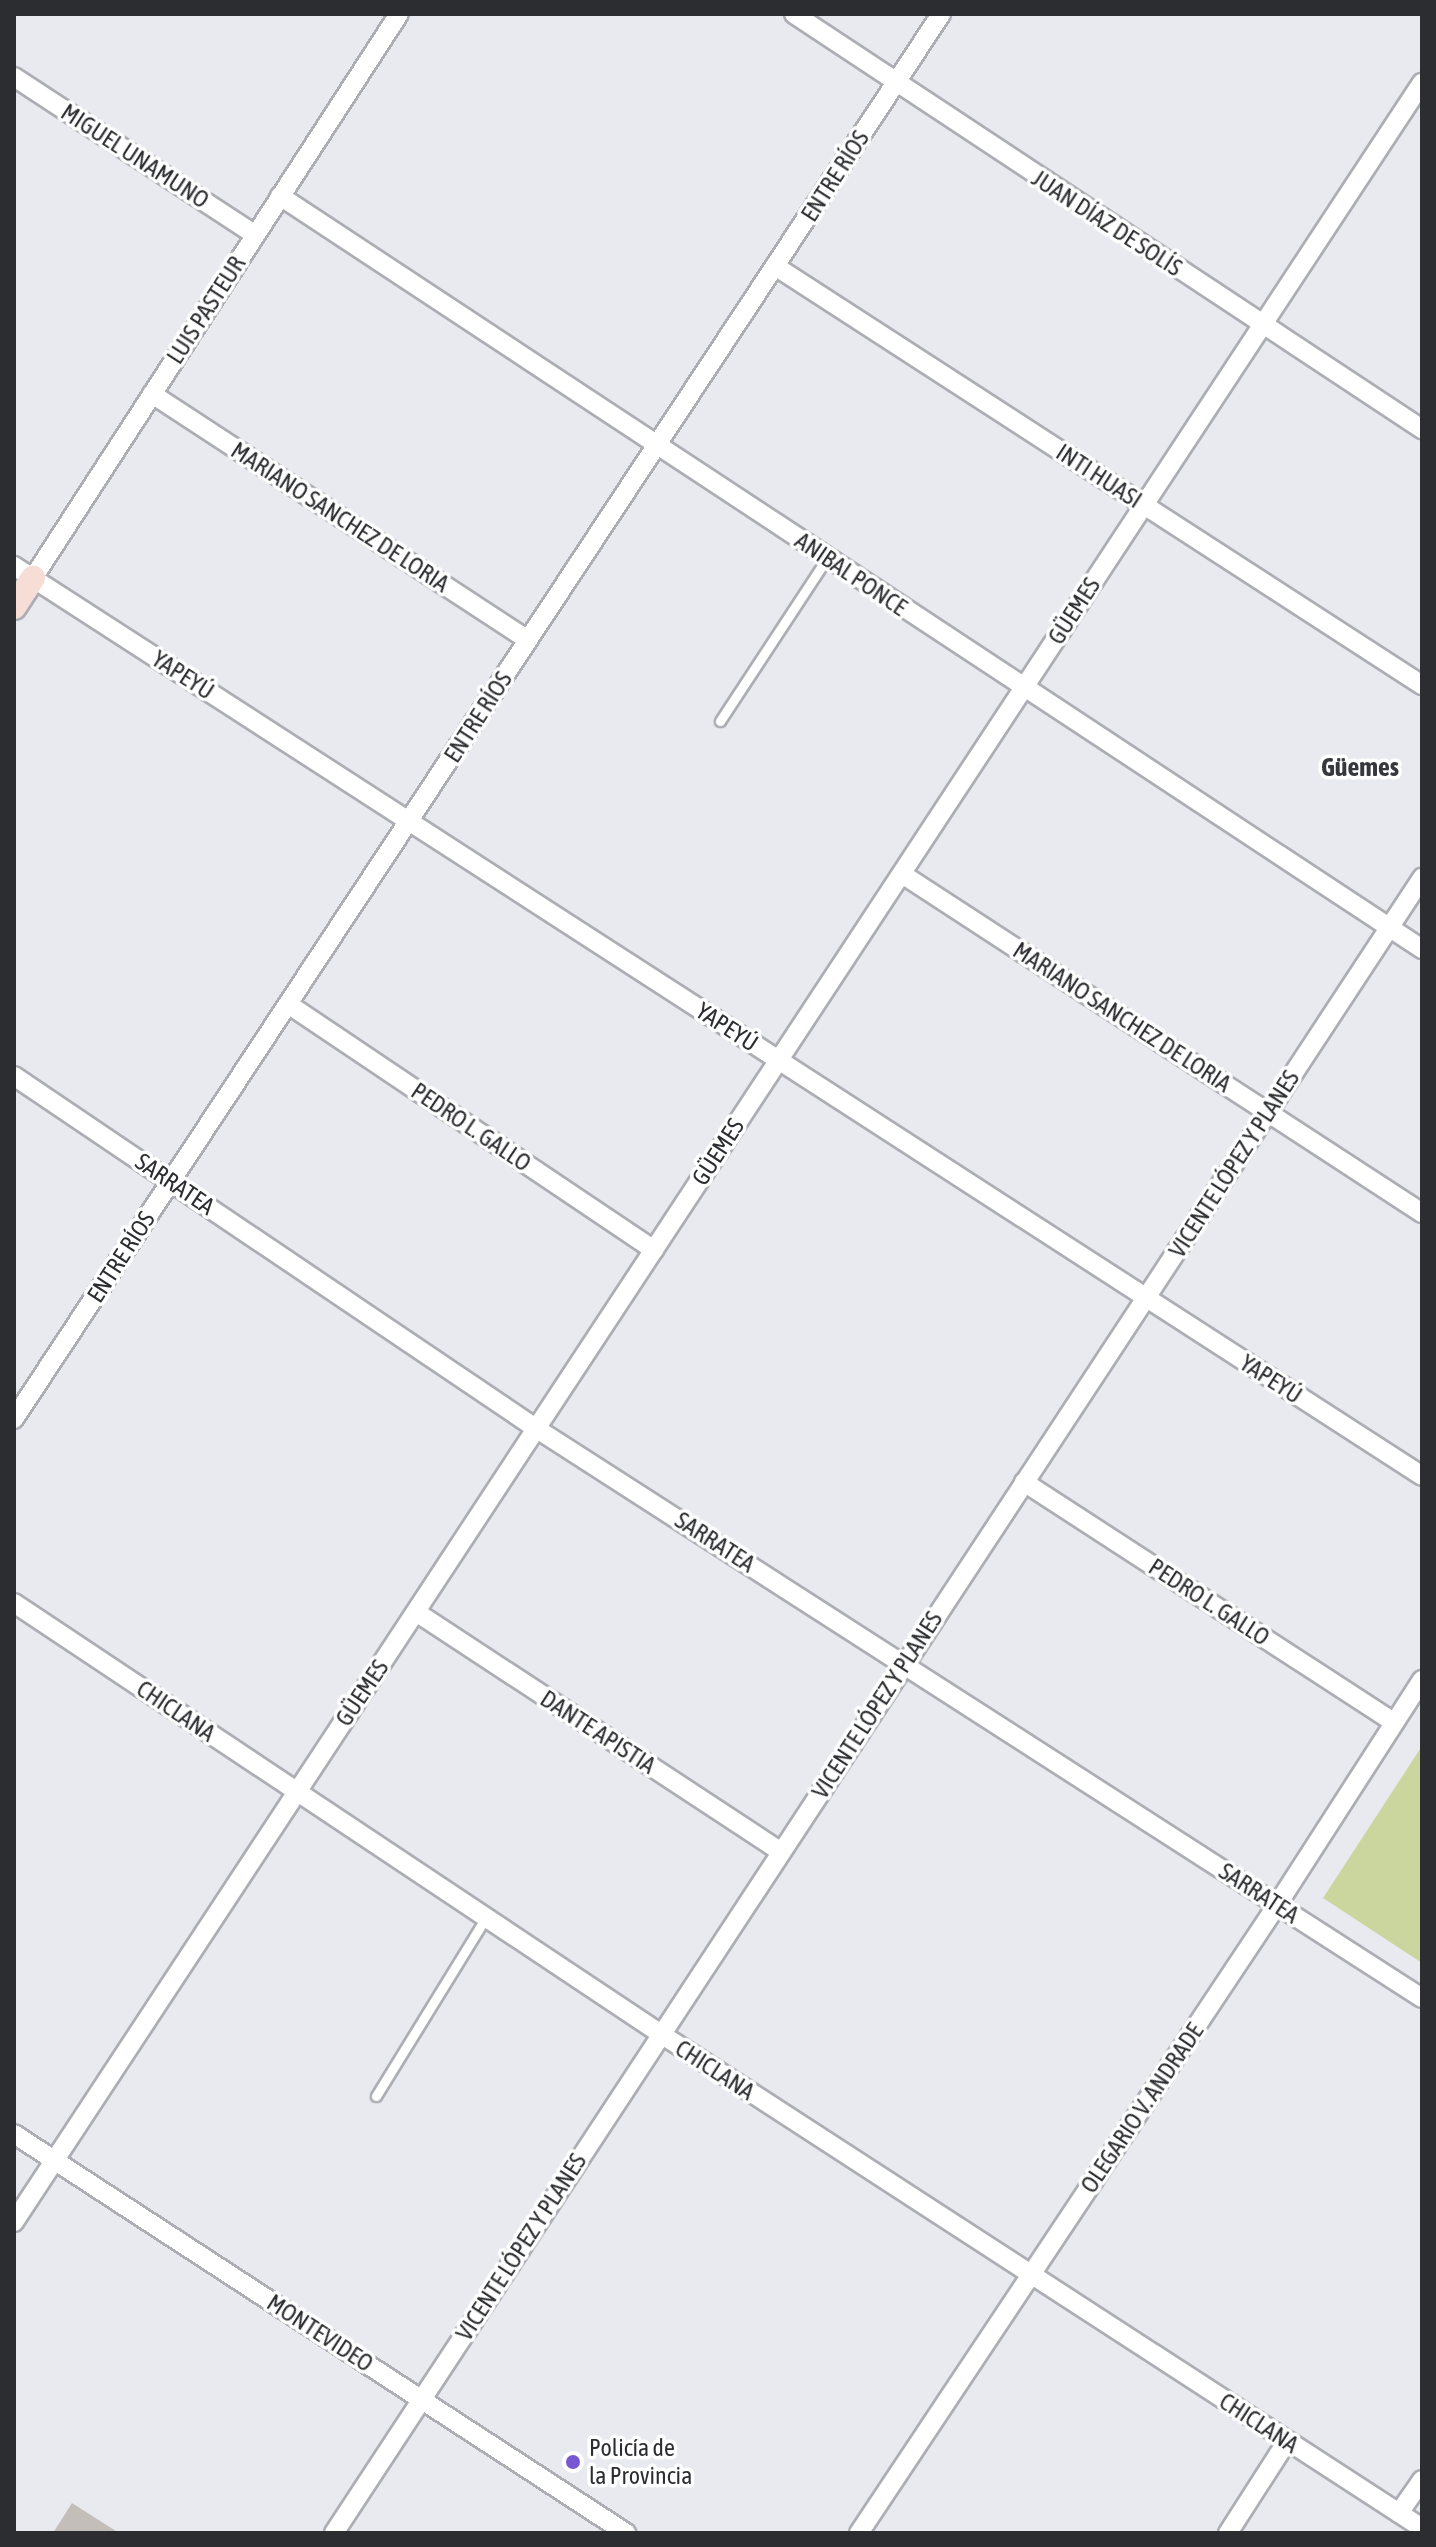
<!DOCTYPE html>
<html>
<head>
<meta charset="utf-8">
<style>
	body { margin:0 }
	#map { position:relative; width:1436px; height:2547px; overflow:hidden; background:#e8eaf0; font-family:"Asap Condensed",sans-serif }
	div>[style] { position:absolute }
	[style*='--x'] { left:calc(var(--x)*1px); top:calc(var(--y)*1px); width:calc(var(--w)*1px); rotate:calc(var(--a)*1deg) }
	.green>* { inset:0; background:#cbd69f }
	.building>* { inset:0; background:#c4bebb }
	.roads { filter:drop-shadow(2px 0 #acaeb4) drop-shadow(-2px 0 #acaeb4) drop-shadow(0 2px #acaeb4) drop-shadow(0 -2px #acaeb4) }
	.service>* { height:9px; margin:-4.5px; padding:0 4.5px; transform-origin:4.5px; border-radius:4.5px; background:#fff }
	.minor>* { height:18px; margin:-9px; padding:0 9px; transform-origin:9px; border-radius:9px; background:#fff }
	.secondary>* { height:24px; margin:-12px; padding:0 12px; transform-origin:12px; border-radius:12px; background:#f6ded7 }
	.dots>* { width:22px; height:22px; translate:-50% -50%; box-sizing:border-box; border:4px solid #fff; border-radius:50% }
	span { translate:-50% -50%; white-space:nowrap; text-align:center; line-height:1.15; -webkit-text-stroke:7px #fff; paint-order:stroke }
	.street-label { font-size:24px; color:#2c2d30 }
	.poi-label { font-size:24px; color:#2c2d30 }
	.left { translate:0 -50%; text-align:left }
	.neighbourhood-label { font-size:26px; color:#36383d; font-weight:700 }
	.frame { position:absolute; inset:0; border:16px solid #2c2d30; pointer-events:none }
</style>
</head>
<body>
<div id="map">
	<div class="green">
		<i style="clip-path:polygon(1422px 1746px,1422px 1963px,1323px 1898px)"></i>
	</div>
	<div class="building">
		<i style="clip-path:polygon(72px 2503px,119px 2533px,53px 2533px)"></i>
	</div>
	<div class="roads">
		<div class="service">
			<i style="--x:720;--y:721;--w:195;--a:-56.7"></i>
			<i style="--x:376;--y:2096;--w:210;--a:-58.4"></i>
		</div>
		<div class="minor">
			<i style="--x:794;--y:14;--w:753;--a:33.46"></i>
			<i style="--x:14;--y:77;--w:288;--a:33.2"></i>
			<i style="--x:280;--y:196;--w:1368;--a:33.4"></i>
			<i style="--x:775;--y:266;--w:771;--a:32.93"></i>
			<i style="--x:152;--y:394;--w:449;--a:33.2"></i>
			<i style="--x:14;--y:566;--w:1676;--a:32.87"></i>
			<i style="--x:33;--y:578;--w:672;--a:-57.02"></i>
			<i style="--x:902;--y:874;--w:621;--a:33.1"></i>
			<i style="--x:288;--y:1004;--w:441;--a:33.9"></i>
			<i style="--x:14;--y:1076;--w:631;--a:34.02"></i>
			<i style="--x:537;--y:1429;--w:1052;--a:32.74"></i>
			<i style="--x:14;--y:1419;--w:1683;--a:-56.58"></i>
			<i style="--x:1024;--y:1482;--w:441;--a:33"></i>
			<i style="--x:14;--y:1603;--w:777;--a:33.67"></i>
			<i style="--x:661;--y:2034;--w:907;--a:32.99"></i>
			<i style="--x:416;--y:1612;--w:437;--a:33.3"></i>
			<i style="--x:14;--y:2134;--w:731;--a:33.1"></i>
			<i style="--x:14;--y:2222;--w:2561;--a:-56.65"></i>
			<i style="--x:1399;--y:2513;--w:40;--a:-55.1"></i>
			<i style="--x:334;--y:2533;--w:1981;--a:-56.68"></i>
			<i style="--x:859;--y:2533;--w:754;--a:-56.35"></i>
			<i style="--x:1277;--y:1905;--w:268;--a:-57.2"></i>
			<i style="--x:1228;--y:2533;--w:109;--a:-57.3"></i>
		</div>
		<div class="secondary">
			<i style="--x:14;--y:607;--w:35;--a:-57"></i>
		</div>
	</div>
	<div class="dots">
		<i style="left:573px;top:2462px;background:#7858d2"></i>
	</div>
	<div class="street-label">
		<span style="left:135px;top:156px;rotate:33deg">MIGUEL UNAMUNO</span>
		<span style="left:835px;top:176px;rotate:-57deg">ENTRE RÍOS</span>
		<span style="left:1107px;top:223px;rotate:33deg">JUAN DÍAZ DE SOLÍS</span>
		<span style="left:206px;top:310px;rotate:-57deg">LUIS PASTEUR</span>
		<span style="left:1099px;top:476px;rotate:33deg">INTI HUASI</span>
		<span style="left:340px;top:517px;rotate:33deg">MARIANO SANCHEZ DE LORIA</span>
		<span style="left:851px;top:574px;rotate:34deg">ANIBAL PONCE</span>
		<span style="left:1074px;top:611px;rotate:-57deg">GÜEMES</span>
		<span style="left:183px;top:675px;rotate:33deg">YAPEYÚ</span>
		<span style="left:478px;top:717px;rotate:-57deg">ENTRE RÍOS</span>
		<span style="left:1122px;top:1017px;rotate:33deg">MARIANO SANCHEZ DE LORIA</span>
		<span style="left:727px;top:1027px;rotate:33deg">YAPEYÚ</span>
		<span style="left:471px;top:1127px;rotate:34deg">PEDRO L. GALLO</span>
		<span style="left:718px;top:1152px;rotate:-57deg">GÜEMES</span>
		<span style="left:1234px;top:1164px;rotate:-57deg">VICENTE LÓPEZ Y PLANES</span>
		<span style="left:175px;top:1184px;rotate:34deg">SARRATEA</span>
		<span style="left:121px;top:1257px;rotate:-57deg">ENTRE RÍOS</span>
		<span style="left:1271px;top:1379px;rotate:33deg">YAPEYÚ</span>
		<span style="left:715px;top:1542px;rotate:33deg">SARRATEA</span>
		<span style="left:1209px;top:1602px;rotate:33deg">PEDRO L. GALLO</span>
		<span style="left:362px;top:1693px;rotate:-56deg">GÜEMES</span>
		<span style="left:877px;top:1705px;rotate:-57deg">VICENTE LÓPEZ Y PLANES</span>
		<span style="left:176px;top:1711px;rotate:34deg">CHICLANA</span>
		<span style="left:598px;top:1732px;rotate:33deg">DANTE APISTIA</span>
		<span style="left:1259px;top:1893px;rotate:33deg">SARRATEA</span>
		<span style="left:715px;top:2070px;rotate:33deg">CHICLANA</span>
		<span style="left:1142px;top:2108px;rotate:-56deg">OLEGARIO V. ANDRADE</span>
		<span style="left:521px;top:2247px;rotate:-57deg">VICENTE LÓPEZ Y PLANES</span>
		<span style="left:320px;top:2333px;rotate:33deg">MONTEVIDEO</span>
		<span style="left:1259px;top:2423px;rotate:33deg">CHICLANA</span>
	</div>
	<div class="poi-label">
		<span class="left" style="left:589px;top:2462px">Policía de<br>la Provincia</span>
	</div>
	<div class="neighbourhood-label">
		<span style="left:1360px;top:768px">Güemes</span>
	</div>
	<div class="frame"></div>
</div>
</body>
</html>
